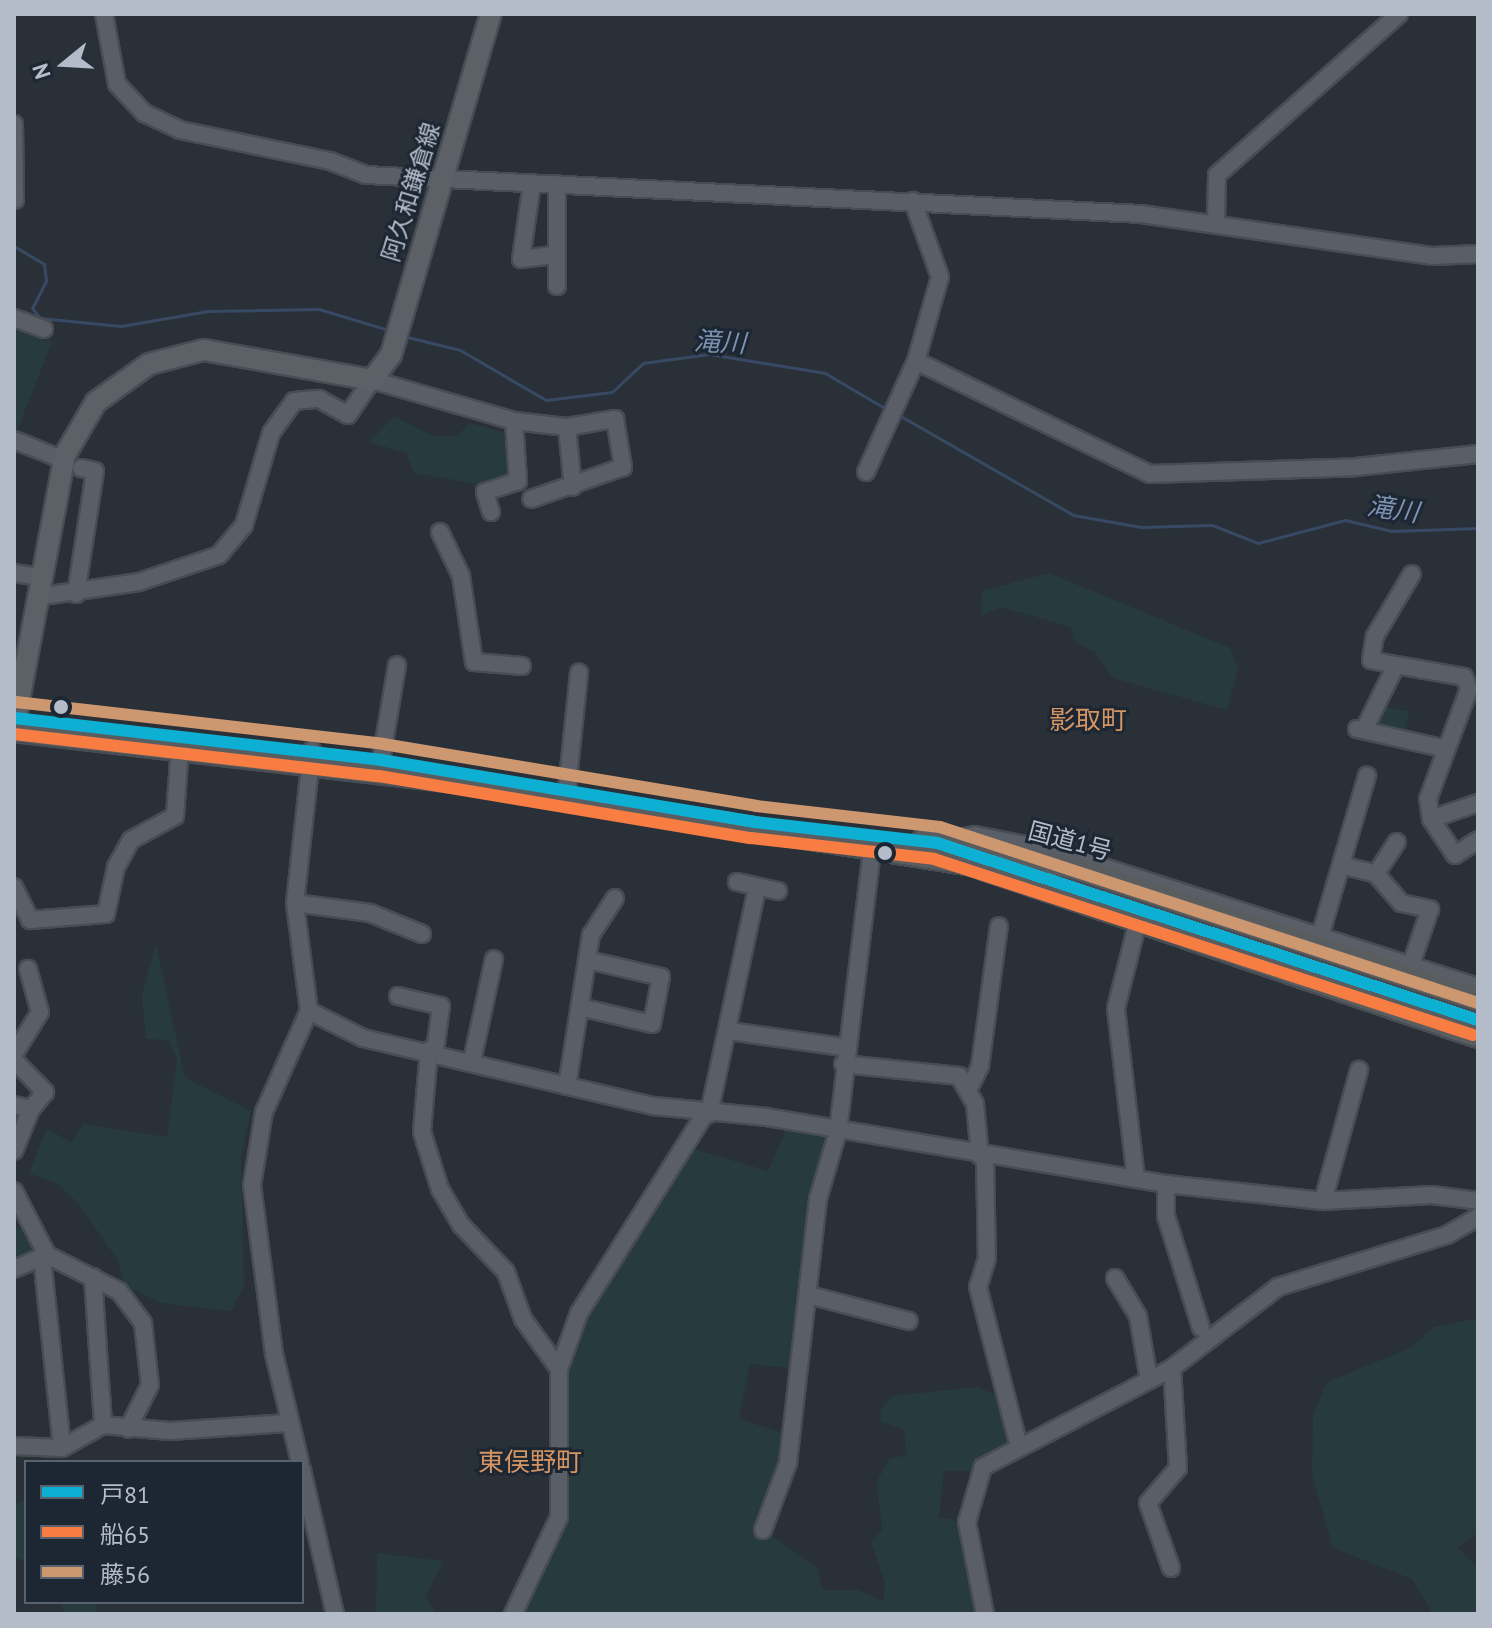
<!DOCTYPE html>
<html>
<head>
<meta charset="utf-8">
<style>
	body { margin:0 }
	#map { position:relative; width:1492px; height:1628px; overflow:hidden; background:#2a3038; font-family:"PT Sans","Noto Sans JP",sans-serif }
	div>[style] { position:absolute }
	[style*='--x'] { left:calc(var(--x)*1px); top:calc(var(--y)*1px); width:calc(var(--w)*1px); rotate:calc(var(--a)*1deg) }
	.green>* { inset:0; background:#273a3e }
	.stream>* { height:3px; margin:-1.5px; padding:0 1.5px; transform-origin:1.5px; border-radius:1.5px; background:#384963 }
	.roads { filter:drop-shadow(2px 0 #484c53) drop-shadow(-2px 0 #484c53) drop-shadow(0 2px #484c53) drop-shadow(0 -2px #484c53) }
	.minor>* { height:16px; margin:-8px; padding:0 8px; transform-origin:8px; border-radius:8px; background:#5a5e66 }
	.major>* { height:20px; margin:-10px; padding:0 10px; transform-origin:10px; border-radius:10px; background:#5c6168 }
	.highway>* { height:22px; margin:-11px; padding:0 11px; transform-origin:11px; border-radius:11px; background:#5a5d60 }
	.bus-1>* { height:12px; margin:-6px; padding:0 6px; transform-origin:6px; border-radius:6px; background:#0dafd3 }
	.bus-2>* { height:12px; margin:-6px; padding:0 6px; transform-origin:6px; border-radius:6px; background:#f77d43 }
	.bus-3>* { height:12px; margin:-6px; padding:0 6px; transform-origin:6px; border-radius:6px; background:#cd976f }
	.dots>* { width:22px; height:22px; translate:-50% -50%; box-sizing:border-box; border:4px solid #1d2633; border-radius:50% }
	span { translate:-50% -50%; white-space:nowrap; text-align:center; line-height:1.15; -webkit-text-stroke:6px #1d2633; paint-order:stroke }
	.street-label { font-size:24px; color:#b4bcc9 }
	.water-label { font-size:26px; color:#7c92b1; font-style:italic }
	.neighbourhood-label { font-size:26px; color:#d59563 }
	.frame { position:absolute; inset:0; border:16px solid #b4bcc9; pointer-events:none }
	.legend { position:absolute; left:24px; top:1460px; width:280px; height:144px; box-sizing:border-box; background:#1d2633; border:2px solid #59626f; margin:0; padding:10px 14px; list-style:none; font-size:24px; color:#b4bcc9 }
	.legend li { display:flex; align-items:center; gap:16px; height:40px }
	.legend b { width:40px; border:2px solid #59626f }
	.north { position:absolute; left:24px; top:24px; width:80px; height:80px; -webkit-text-stroke:6px #1d2633; paint-order:stroke; rotate:252deg; font-size:22px; font-weight:700; line-height:32px; text-align:center; color:#b4bcc9 }
	.north::after { content:''; display:block; margin:auto; width:28px; height:36px; background:#b4bcc9; clip-path:polygon(50% 0,100% 100%,50% 72%,0 100%) }
</style>
</head>
<body>
<div id="map">
	<div class="green">
		<i style="clip-path:polygon(14px 330px,52px 342px,14px 438px)"></i>
		<i style="clip-path:polygon(394px 416px,433px 436px,458px 436px,469px 423px,508px 433px,514px 478px,489px 486px,414px 473px,406px 453px,369px 442px)"></i>
		<i style="clip-path:polygon(1049px 573px,1230px 648px,1238px 668px,1227px 710px,1113px 678px,1096px 653px,1075px 642px,1071px 627px,1002px 607px,981px 616px,982px 591px)"></i>
		<i style="clip-path:polygon(1379px 706px,1409px 711px,1405px 733px,1369px 727px)"></i>
		<i style="clip-path:polygon(156px 944px,185px 1078px,251px 1111px,241px 1158px,244px 1285px,231px 1311px,161px 1303px,126px 1286px,117px 1259px,78px 1203px,56px 1183px,29px 1173px,47px 1128px,71px 1143px,83px 1124px,167px 1137px,177px 1060px,169px 1040px,146px 1039px,142px 995px)"></i>
		<i style="clip-path:polygon(789px 1123px,831px 1129px,829px 1159px,800px 1369px,750px 1364px,739px 1419px,792px 1436px,764px 1530px,817px 1568px,823px 1590px,857px 1590px,883px 1601px,885px 1583px,871px 1542px,882px 1530px,877px 1481px,889px 1459px,906px 1455px,904px 1429px,881px 1422px,880px 1410px,892px 1396px,976px 1387px,1003px 1397px,1010px 1444px,972px 1471px,944px 1471px,939px 1517px,963px 1522px,977px 1614px,513px 1614px,555px 1534px,558px 1408px,579px 1313px,687px 1147px,768px 1171px)"></i>
		<i style="clip-path:polygon(27px 1226px,37px 1253px,14px 1262px,14px 1231px)"></i>
		<i style="clip-path:polygon(1478px 1318px,1478px 1532px,1458px 1548px,1478px 1567px,1478px 1614px,1433px 1614px,1412px 1579px,1333px 1548px,1312px 1475px,1313px 1415px,1327px 1382px,1410px 1348px,1434px 1327px)"></i>
		<i style="clip-path:polygon(26px 1498px,26px 1563px,14px 1556px,14px 1506px)"></i>
		<i style="clip-path:polygon(377px 1553px,443px 1561px,425px 1597px,437px 1614px,376px 1614px)"></i>
		<i style="clip-path:polygon(60px 1602px,98px 1602px,95px 1614px,65px 1614px)"></i>
	</div>
	<div class="stream">
		<i style="--x:14;--y:246;--w:35;--a:31"></i>
		<i style="--x:44;--y:264;--w:17;--a:83"></i>
		<i style="--x:46;--y:281;--w:30;--a:117"></i>
		<i style="--x:32;--y:308;--w:13;--a:51"></i>
		<i style="--x:40;--y:318;--w:81;--a:5.6"></i>
		<i style="--x:121;--y:326;--w:88;--a:-9.8"></i>
		<i style="--x:208;--y:311;--w:111;--a:-1"></i>
		<i style="--x:319;--y:309;--w:72;--a:16.9"></i>
		<i style="--x:403;--y:336;--w:59;--a:13.8"></i>
		<i style="--x:460;--y:350;--w:99;--a:30.2"></i>
		<i style="--x:546;--y:400;--w:66;--a:-6.9"></i>
		<i style="--x:612;--y:392;--w:42;--a:-43.1"></i>
		<i style="--x:643;--y:363;--w:67;--a:-7.8"></i>
		<i style="--x:709;--y:354;--w:118;--a:9.3"></i>
		<i style="--x:825;--y:373;--w:71;--a:30.5"></i>
		<i style="--x:897;--y:414;--w:203;--a:29.8"></i>
		<i style="--x:1073;--y:515;--w:69;--a:10"></i>
		<i style="--x:1141;--y:527;--w:71;--a:-1.6"></i>
		<i style="--x:1212;--y:525;--w:49;--a:21.4"></i>
		<i style="--x:1258;--y:543;--w:90;--a:-14.8"></i>
		<i style="--x:1345;--y:520;--w:48;--a:13.2"></i>
		<i style="--x:1392;--y:531;--w:86;--a:-2"></i>
	</div>
	<div class="roads">
		<div class="minor">
			<i style="--x:104;--y:14;--w:71;--a:79.5"></i>
			<i style="--x:117;--y:84;--w:40;--a:47"></i>
			<i style="--x:144;--y:113;--w:40;--a:25"></i>
			<i style="--x:180;--y:130;--w:153;--a:11.7"></i>
			<i style="--x:330;--y:161;--w:39;--a:21"></i>
			<i style="--x:366;--y:175;--w:776;--a:2.88"></i>
			<i style="--x:1141;--y:214;--w:295;--a:8.2"></i>
			<i style="--x:1433;--y:256;--w:45;--a:-2.5"></i>
			<i style="--x:14;--y:124;--w:76;--a:89.2"></i>
			<i style="--x:532;--y:183;--w:77;--a:98.2"></i>
			<i style="--x:521;--y:259;--w:35;--a:-7"></i>
			<i style="--x:1216;--y:223;--w:48;--a:-88.8"></i>
			<i style="--x:1217;--y:175;--w:243;--a:-41.5"></i>
			<i style="--x:557;--y:286;--w:102;--a:-90"></i>
			<i style="--x:14;--y:318;--w:32;--a:20"></i>
			<i style="--x:916;--y:361;--w:260;--a:25.8"></i>
			<i style="--x:1150;--y:474;--w:206;--a:-1.9"></i>
			<i style="--x:1356;--y:467;--w:123;--a:-6.1"></i>
			<i style="--x:567;--y:427;--w:60;--a:84.3"></i>
			<i style="--x:14;--y:440;--w:54;--a:21.8"></i>
			<i style="--x:866;--y:472;--w:122;--a:-65.8"></i>
			<i style="--x:916;--y:361;--w:87;--a:-74.1"></i>
			<i style="--x:940;--y:277;--w:81;--a:-109.6"></i>
			<i style="--x:491;--y:512;--w:21;--a:-107"></i>
			<i style="--x:485;--y:492;--w:35;--a:-18"></i>
			<i style="--x:518;--y:481;--w:60;--a:-93.8"></i>
			<i style="--x:440;--y:532;--w:49;--a:64.5"></i>
			<i style="--x:461;--y:576;--w:87;--a:81.4"></i>
			<i style="--x:474;--y:662;--w:48;--a:4.8"></i>
			<i style="--x:14;--y:573;--w:26;--a:9"></i>
			<i style="--x:76;--y:594;--w:124;--a:-81.2"></i>
			<i style="--x:95;--y:471;--w:14;--a:-168"></i>
			<i style="--x:36;--y:597;--w:104;--a:-8.3"></i>
			<i style="--x:139;--y:582;--w:84;--a:-18.6"></i>
			<i style="--x:219;--y:555;--w:39;--a:-50"></i>
			<i style="--x:244;--y:525;--w:96;--a:-73.6"></i>
			<i style="--x:271;--y:433;--w:39;--a:-54"></i>
			<i style="--x:294;--y:401;--w:25;--a:-5"></i>
			<i style="--x:319;--y:399;--w:33;--a:29"></i>
			<i style="--x:348;--y:415;--w:42;--a:-55.6"></i>
			<i style="--x:372;--y:380;--w:148;--a:16.1"></i>
			<i style="--x:514;--y:421;--w:53;--a:6.5"></i>
			<i style="--x:567;--y:427;--w:49;--a:-9.5"></i>
			<i style="--x:615;--y:419;--w:49;--a:80.5"></i>
			<i style="--x:623;--y:467;--w:97;--a:160.8"></i>
			<i style="--x:1396;--y:665;--w:25;--a:-169"></i>
			<i style="--x:1371;--y:660;--w:24;--a:-81"></i>
			<i style="--x:1375;--y:636;--w:72;--a:-59.2"></i>
			<i style="--x:1357;--y:729;--w:87;--a:12.6"></i>
			<i style="--x:1364;--y:730;--w:72;--a:-63.8"></i>
			<i style="--x:1396;--y:665;--w:69;--a:10"></i>
			<i style="--x:1464;--y:677;--w:13;--a:67"></i>
			<i style="--x:1469;--y:689;--w:117;--a:110.4"></i>
			<i style="--x:1428;--y:799;--w:20;--a:81"></i>
			<i style="--x:1431;--y:819;--w:43;--a:56.3"></i>
			<i style="--x:1455;--y:855;--w:27;--a:-33"></i>
			<i style="--x:381;--y:760;--w:96;--a:-80.4"></i>
			<i style="--x:567;--y:789;--w:117;--a:-84.1"></i>
			<i style="--x:1431;--y:819;--w:50;--a:-18.8"></i>
			<i style="--x:939;--y:842;--w:37;--a:-11"></i>
			<i style="--x:975;--y:835;--w:77;--a:11.2"></i>
			<i style="--x:1051;--y:850;--w:448;--a:17.8"></i>
			<i style="--x:1341;--y:865;--w:36;--a:14"></i>
			<i style="--x:1376;--y:874;--w:38;--a:-57"></i>
			<i style="--x:1376;--y:874;--w:38;--a:49"></i>
			<i style="--x:1401;--y:903;--w:30;--a:12"></i>
			<i style="--x:1430;--y:909;--w:56;--a:108.8"></i>
			<i style="--x:737;--y:882;--w:42;--a:12.4"></i>
			<i style="--x:14;--y:887;--w:37;--a:64"></i>
			<i style="--x:30;--y:920;--w:76;--a:-4.5"></i>
			<i style="--x:106;--y:914;--w:48;--a:-78"></i>
			<i style="--x:116;--y:867;--w:31;--a:-61"></i>
			<i style="--x:131;--y:840;--w:50;--a:-28.6"></i>
			<i style="--x:175;--y:816;--w:69;--a:-85.9"></i>
			<i style="--x:295;--y:903;--w:76;--a:7.6"></i>
			<i style="--x:370;--y:913;--w:56;--a:22"></i>
			<i style="--x:1321;--y:933;--w:164;--a:-73.7"></i>
			<i style="--x:398;--y:996;--w:44;--a:13.1"></i>
			<i style="--x:441;--y:1006;--w:45;--a:97.6"></i>
			<i style="--x:584;--y:1008;--w:70;--a:13.2"></i>
			<i style="--x:652;--y:1024;--w:48;--a:-79.2"></i>
			<i style="--x:661;--y:977;--w:75;--a:-166.9"></i>
			<i style="--x:309;--y:1011;--w:60;--a:26.6"></i>
			<i style="--x:363;--y:1038;--w:299;--a:13.2"></i>
			<i style="--x:654;--y:1106;--w:113;--a:5.6"></i>
			<i style="--x:766;--y:1117;--w:406;--a:9.5"></i>
			<i style="--x:1166;--y:1184;--w:158;--a:6.2"></i>
			<i style="--x:1323;--y:1201;--w:109;--a:-3.2"></i>
			<i style="--x:1432;--y:1195;--w:46;--a:7.4"></i>
			<i style="--x:729;--y:1031;--w:115;--a:8"></i>
			<i style="--x:429;--y:1050;--w:82;--a:94.9"></i>
			<i style="--x:422;--y:1132;--w:60;--a:72.5"></i>
			<i style="--x:440;--y:1189;--w:42;--a:59.7"></i>
			<i style="--x:461;--y:1225;--w:65;--a:46.2"></i>
			<i style="--x:506;--y:1272;--w:50;--a:70.1"></i>
			<i style="--x:523;--y:1319;--w:62;--a:54.2"></i>
			<i style="--x:14;--y:1054;--w:49;--a:-58.2"></i>
			<i style="--x:40;--y:1012;--w:45;--a:-105.6"></i>
			<i style="--x:14;--y:1060;--w:45;--a:45.9"></i>
			<i style="--x:45;--y:1092;--w:22;--a:129"></i>
			<i style="--x:472;--y:1061;--w:104;--a:-77.8"></i>
			<i style="--x:843;--y:1064;--w:117;--a:5.9"></i>
			<i style="--x:959;--y:1076;--w:32;--a:60"></i>
			<i style="--x:975;--y:1104;--w:52;--a:84.5"></i>
			<i style="--x:567;--y:1086;--w:153;--a:-81"></i>
			<i style="--x:591;--y:935;--w:44;--a:-57"></i>
			<i style="--x:969;--y:1088;--w:25;--a:-63"></i>
			<i style="--x:980;--y:1066;--w:141;--a:-82.3"></i>
			<i style="--x:14;--y:1105;--w:17;--a:13"></i>
			<i style="--x:31;--y:1109;--w:45;--a:112"></i>
			<i style="--x:709;--y:1114;--w:230;--a:-78"></i>
			<i style="--x:985;--y:1158;--w:100;--a:88.9"></i>
			<i style="--x:987;--y:1258;--w:30;--a:107"></i>
			<i style="--x:978;--y:1287;--w:165;--a:75.6"></i>
			<i style="--x:1136;--y:1179;--w:172;--a:-96.7"></i>
			<i style="--x:1116;--y:1008;--w:94;--a:-75.8"></i>
			<i style="--x:1166;--y:1184;--w:32;--a:90"></i>
			<i style="--x:1166;--y:1216;--w:117;--a:72.6"></i>
			<i style="--x:14;--y:1191;--w:72;--a:62.7"></i>
			<i style="--x:47;--y:1255;--w:80;--a:26.6"></i>
			<i style="--x:119;--y:1291;--w:40;--a:53"></i>
			<i style="--x:143;--y:1323;--w:62;--a:83.6"></i>
			<i style="--x:150;--y:1385;--w:49;--a:116.6"></i>
			<i style="--x:1323;--y:1201;--w:136;--a:-74.6"></i>
			<i style="--x:42;--y:1257;--w:192;--a:84"></i>
			<i style="--x:14;--y:1269;--w:36;--a:-23"></i>
			<i style="--x:93;--y:1277;--w:148;--a:86.1"></i>
			<i style="--x:1115;--y:1278;--w:44;--a:58.8"></i>
			<i style="--x:1138;--y:1316;--w:65;--a:80.2"></i>
			<i style="--x:809;--y:1295;--w:103;--a:14.6"></i>
			<i style="--x:14;--y:1446;--w:48;--a:2.4"></i>
			<i style="--x:62;--y:1448;--w:47;--a:-29.3"></i>
			<i style="--x:103;--y:1425;--w:67;--a:5.1"></i>
			<i style="--x:170;--y:1431;--w:118;--a:-3.9"></i>
			<i style="--x:300;--y:1462;--w:111;--a:-103.5"></i>
			<i style="--x:274;--y:1354;--w:170;--a:-97.4"></i>
			<i style="--x:252;--y:1185;--w:74;--a:-80.7"></i>
			<i style="--x:264;--y:1112;--w:111;--a:-66"></i>
			<i style="--x:309;--y:1011;--w:109;--a:-97.4"></i>
			<i style="--x:295;--y:903;--w:154;--a:-83.7"></i>
			<i style="--x:302;--y:1470;--w:148;--a:77.1"></i>
			<i style="--x:763;--y:1530;--w:72;--a:-69.5"></i>
			<i style="--x:788;--y:1463;--w:266;--a:-83.5"></i>
			<i style="--x:818;--y:1199;--w:71;--a:-73.6"></i>
			<i style="--x:838;--y:1131;--w:284;--a:-83.1"></i>
			<i style="--x:1171;--y:1568;--w:69;--a:-109.5"></i>
			<i style="--x:1148;--y:1503;--w:46;--a:-49.4"></i>
			<i style="--x:1178;--y:1468;--w:100;--a:-93.4"></i>
			<i style="--x:513;--y:1614;--w:107;--a:-64.6"></i>
			<i style="--x:559;--y:1517;--w:148;--a:-90"></i>
			<i style="--x:559;--y:1369;--w:59;--a:-70.3"></i>
			<i style="--x:579;--y:1313;--w:236;--a:-57.7"></i>
			<i style="--x:985;--y:1614;--w:94;--a:-101.1"></i>
			<i style="--x:967;--y:1522;--w:57;--a:-73.8"></i>
			<i style="--x:983;--y:1467;--w:213;--a:-27.6"></i>
			<i style="--x:1172;--y:1368;--w:133;--a:-37.4"></i>
			<i style="--x:1278;--y:1287;--w:177;--a:-17.1"></i>
			<i style="--x:1447;--y:1235;--w:36;--a:-30"></i>
		</div>
		<div class="major">
			<i style="--x:372;--y:380;--w:31;--a:-53"></i>
			<i style="--x:391;--y:355;--w:355;--a:-73.7"></i>
			<i style="--x:14;--y:727;--w:277;--a:-79.4"></i>
			<i style="--x:65;--y:455;--w:61;--a:-59.7"></i>
			<i style="--x:96;--y:402;--w:65;--a:-35.6"></i>
			<i style="--x:149;--y:364;--w:57;--a:-14.3"></i>
			<i style="--x:204;--y:350;--w:171;--a:10.1"></i>
		</div>
		<div class="highway">
			<i style="--x:14;--y:730;--w:450;--a:6.6"></i>
			<i style="--x:461;--y:782;--w:518;--a:9.12"></i>
			<i style="--x:972;--y:864;--w:534;--a:18.77"></i>
			<i style="--x:923;--y:841;--w:151;--a:9.9"></i>
			<i style="--x:1072;--y:867;--w:427;--a:18.1"></i>
		</div>
	</div>
	<div class="bus-1">
		<i style="--x:14;--y:718;--w:369;--a:6.5"></i>
		<i style="--x:381;--y:760;--w:378;--a:9.4"></i>
		<i style="--x:754;--y:822;--w:184;--a:6.5"></i>
		<i style="--x:937;--y:843;--w:569;--a:18.12"></i>
	</div>
	<div class="bus-2">
		<i style="--x:14;--y:734;--w:367;--a:6.6"></i>
		<i style="--x:379;--y:776;--w:377;--a:9.5"></i>
		<i style="--x:751;--y:838;--w:184;--a:6.5"></i>
		<i style="--x:934;--y:859;--w:567;--a:18.08"></i>
	</div>
	<div class="bus-3">
		<i style="--x:16;--y:702;--w:369;--a:6.5"></i>
		<i style="--x:383;--y:744;--w:378;--a:9.4"></i>
		<i style="--x:756;--y:806;--w:185;--a:6.5"></i>
		<i style="--x:940;--y:827;--w:566;--a:18.11"></i>
	</div>
	<div class="dots">
		<i style="left:61px;top:707px;background:#b4bcc9"></i>
		<i style="left:885px;top:853px;background:#b4bcc9"></i>
	</div>
	<div class="street-label">
		<span style="left:411px;top:192px;rotate:-73deg">阿久和鎌倉線</span>
		<span style="left:1070px;top:841px;rotate:15deg">国道1号</span>
	</div>
	<div class="water-label">
		<span style="left:720px;top:342px;rotate:3deg">滝川</span>
		<span style="left:1393px;top:509px;rotate:8deg">滝川</span>
	</div>
	<div class="neighbourhood-label">
		<span style="left:1088px;top:720px">影取町</span>
		<span style="left:530px;top:1462px">東俣野町</span>
	</div>
	<div class="frame"></div>
	<ul class="legend">
	<li><b style="height:10px;background:#0dafd3"></b>戸81</li>
	<li><b style="height:10px;background:#f77d43"></b>船65</li>
	<li><b style="height:10px;background:#cd976f"></b>藤56</li>
	</ul>
	<div class="north">N</div>
</div>
</body>
</html>
